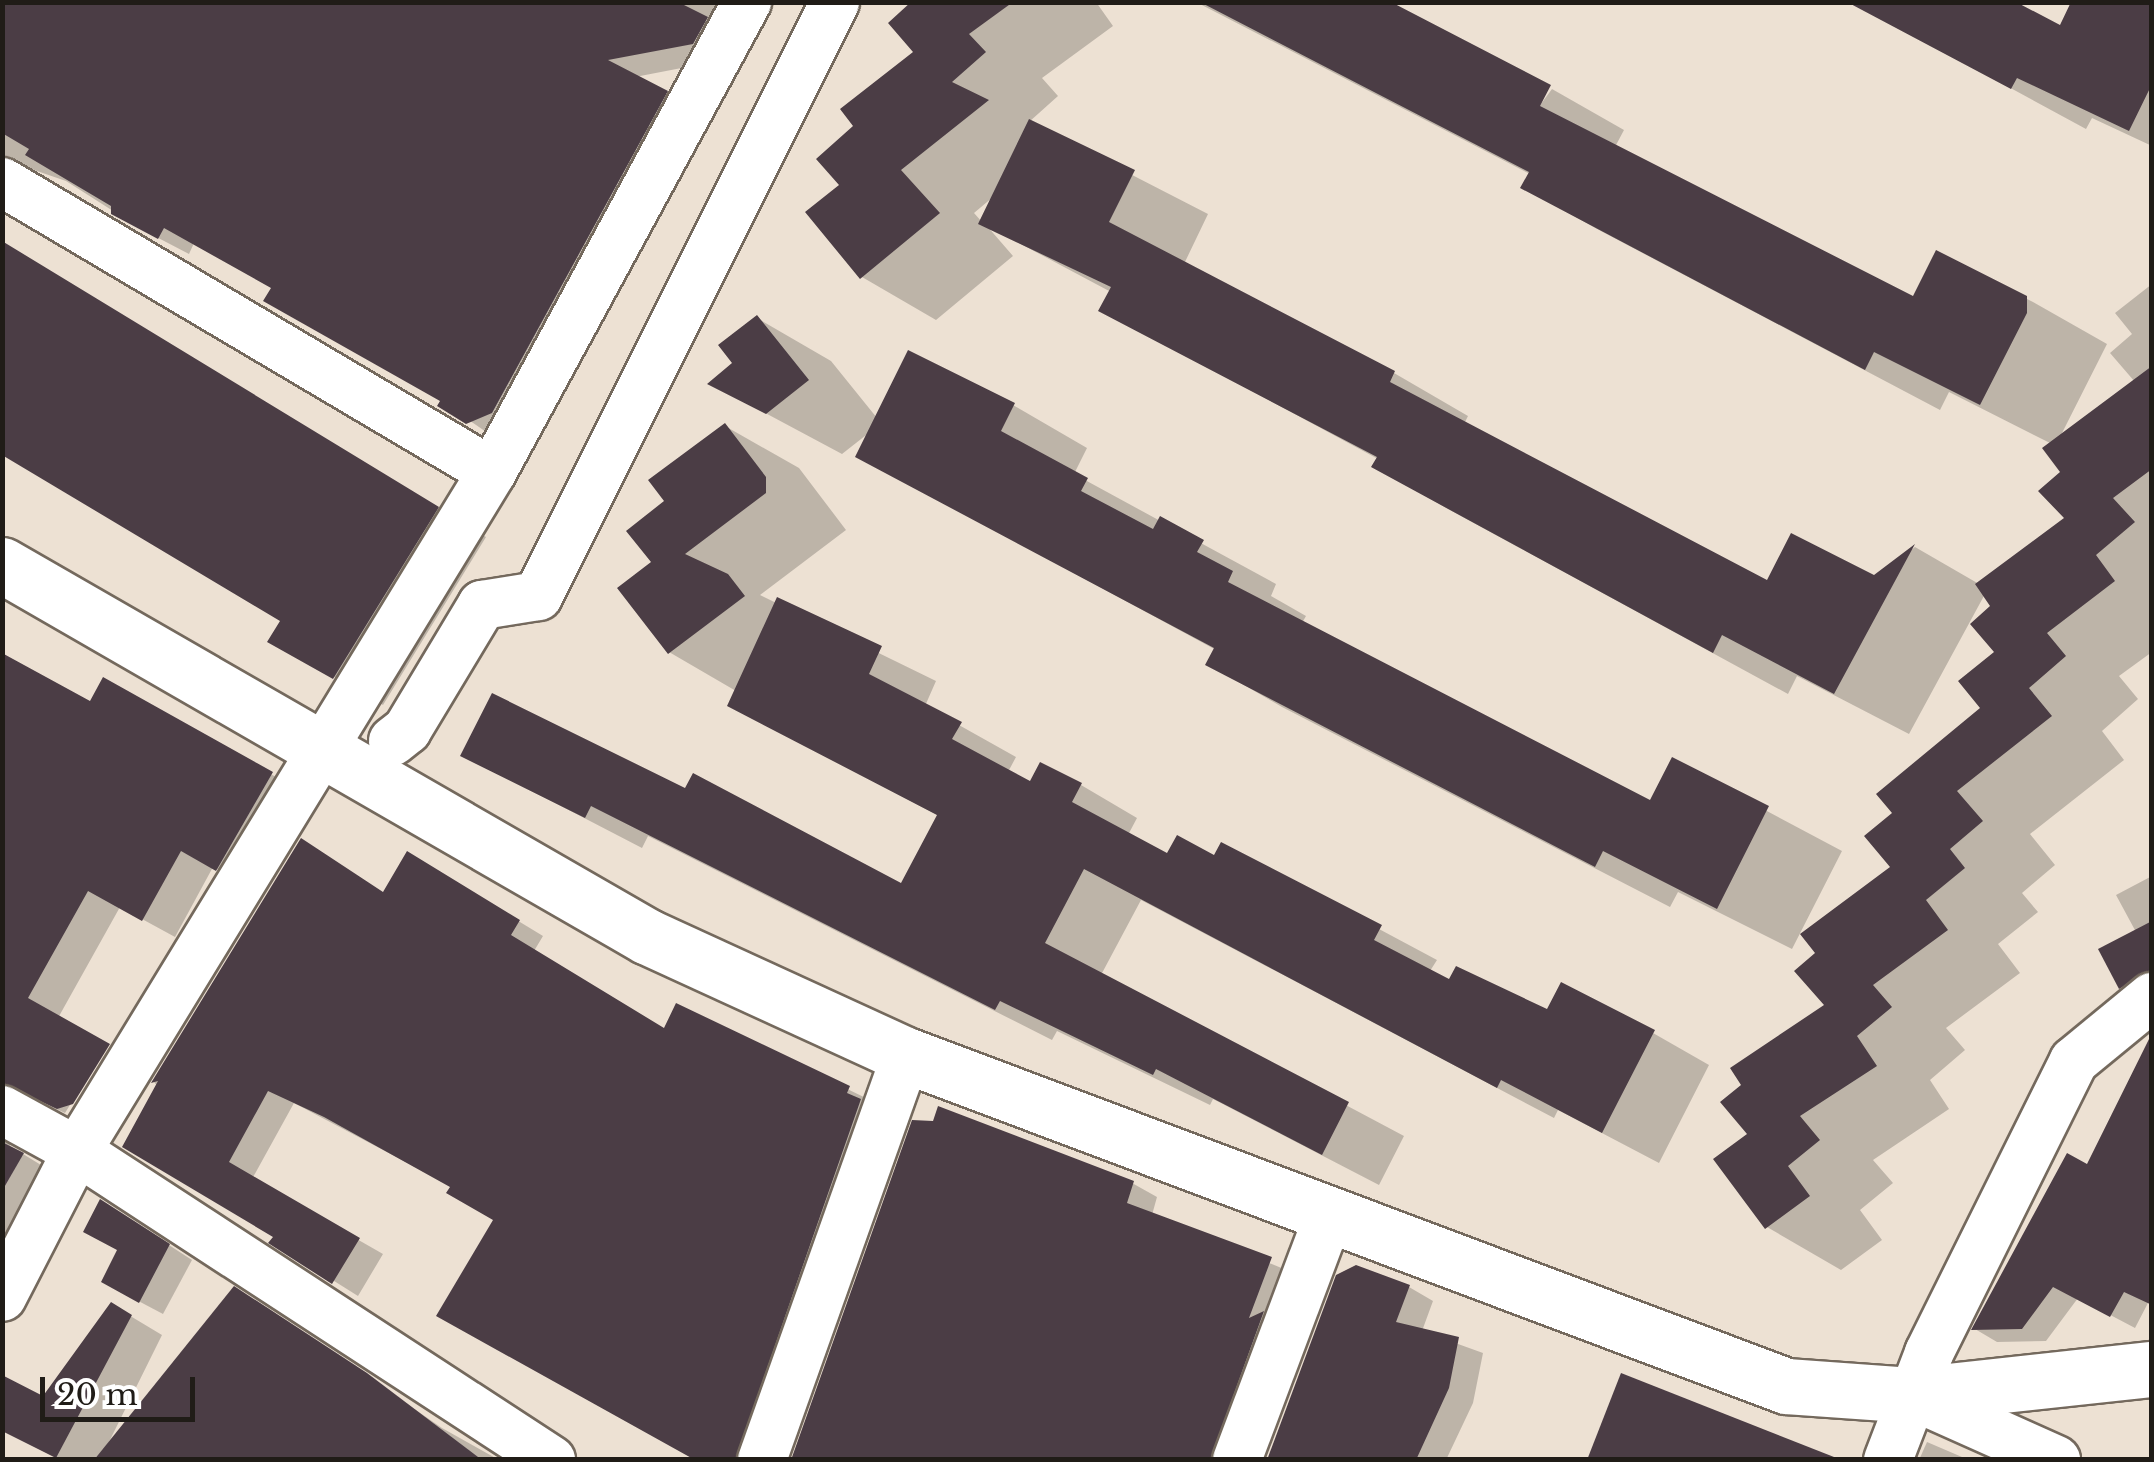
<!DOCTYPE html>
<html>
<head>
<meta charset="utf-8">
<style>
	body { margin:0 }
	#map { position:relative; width:2154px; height:1462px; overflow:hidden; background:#ede1d3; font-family:"Libre Baskerville",serif }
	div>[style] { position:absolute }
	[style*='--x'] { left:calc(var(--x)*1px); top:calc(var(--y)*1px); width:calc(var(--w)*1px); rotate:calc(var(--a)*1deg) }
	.shadow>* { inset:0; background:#0003 }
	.building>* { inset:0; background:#4b3d45 }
	.roads { filter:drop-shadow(2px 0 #74695d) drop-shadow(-2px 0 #74695d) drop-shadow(0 2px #74695d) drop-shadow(0 -2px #74695d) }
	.street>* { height:48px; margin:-24px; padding:0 24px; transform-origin:24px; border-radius:24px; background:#fff }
	.secondary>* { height:55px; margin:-27.5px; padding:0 27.5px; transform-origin:27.5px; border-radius:27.5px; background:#fff }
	span { translate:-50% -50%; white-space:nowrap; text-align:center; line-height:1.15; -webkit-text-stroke:10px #fff; paint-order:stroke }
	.frame { position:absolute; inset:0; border:5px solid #201c17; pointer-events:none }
	.scale { position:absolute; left:40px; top:1377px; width:155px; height:45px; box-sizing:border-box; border:5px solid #201c17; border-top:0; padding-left:12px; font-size:30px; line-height:35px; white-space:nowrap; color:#201c17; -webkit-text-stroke:8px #fff; paint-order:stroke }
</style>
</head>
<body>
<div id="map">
	<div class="shadow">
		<i style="clip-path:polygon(2px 2px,752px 2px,723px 60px,635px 77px,696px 110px,498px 440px,274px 287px,194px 243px,189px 254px,143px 230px,66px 181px,2px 159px)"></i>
		<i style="clip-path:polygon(evenodd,915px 2px,1096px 2px,1113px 26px,1042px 78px,1058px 96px,1029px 122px,1208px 214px,1184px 264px,1394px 373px,1468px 416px,1464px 424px,1768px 583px,1874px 578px,1915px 547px,1979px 584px,2067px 518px,2063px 472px,2052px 444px,1949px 392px,1940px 410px,1597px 229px,1523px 187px,1530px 174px,1196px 2px,1385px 2px,1532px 116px,1552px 89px,1624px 130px,1615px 147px,1914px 300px,1937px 254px,2033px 302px,2107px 344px,2059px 439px,2135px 382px,2110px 353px,2132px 334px,2115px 313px,2152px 284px,2152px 652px,2119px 676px,2138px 699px,2102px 731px,2124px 760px,2030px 834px,2055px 865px,2022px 893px,2038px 912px,1998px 944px,2020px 973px,1946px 1028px,1965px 1050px,1930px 1080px,1949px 1109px,1873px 1160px,1893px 1183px,1860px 1210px,1882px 1240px,1841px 1270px,1767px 1227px,1751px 1135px,1828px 1006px,1819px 953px,1894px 867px,1895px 814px,1983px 708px,1998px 653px,1993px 606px,1985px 594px,1909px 734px,1797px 676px,1788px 694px,1448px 509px,1374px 466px,1378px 459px,1102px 310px,1111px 292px,987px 226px,1013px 256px,936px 320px,862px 277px,857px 126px,916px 52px,915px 2px,993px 197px,982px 222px,974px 213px,993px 197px)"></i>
		<i style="clip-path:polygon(1852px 2px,2061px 29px,2152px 12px,2152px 146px,2092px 118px,2086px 129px)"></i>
		<i style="clip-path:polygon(2px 243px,486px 537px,383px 705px,271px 641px,283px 621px)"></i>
		<i style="clip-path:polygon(757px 318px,831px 361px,877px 418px,1013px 405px,1087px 448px,1074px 474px,1276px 584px,1271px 596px,1306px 616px,1302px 623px,1651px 804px,1673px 761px,1842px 851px,1792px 949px,1678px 892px,1670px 907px,1282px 707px,1208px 664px,1216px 650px,858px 456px,870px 432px,842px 454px,711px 384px,736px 364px)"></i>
		<i style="clip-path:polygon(725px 426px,799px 468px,846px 530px,760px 595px,936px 681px,925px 706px,1016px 757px,1008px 772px,1031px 784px,1081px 785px,1137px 818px,1128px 835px,1168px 857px,1215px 858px,1222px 845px,1437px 960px,1430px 971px,1450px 982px,1548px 1012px,1653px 1033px,1709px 1065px,1659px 1163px,1558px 1110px,1554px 1118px,1141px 900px,1101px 975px,1404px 1136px,1379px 1185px,1213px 1099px,1210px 1105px,1057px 1031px,1052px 1040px,648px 836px,642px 848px,463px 755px,686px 792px,902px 887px,939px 816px,730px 705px,736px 691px,669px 652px,654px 562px,667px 501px)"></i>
		<i style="clip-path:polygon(2px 655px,91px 705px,104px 681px,303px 792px,249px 886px,213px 867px,175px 937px,120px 907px,58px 1018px,107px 1045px,65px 1113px,35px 1099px,8px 1116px,10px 1146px,54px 1173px,2px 1321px)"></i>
		<i style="clip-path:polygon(301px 841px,385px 894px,432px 869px,543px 936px,534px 951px,666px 1031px,677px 1006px,874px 1102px,762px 1460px,696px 1460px,497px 1219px,453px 1187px,294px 1103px,252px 1179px,383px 1254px,358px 1296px,272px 1242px,277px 1236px,154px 1082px)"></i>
		<i style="clip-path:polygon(2152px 876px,2152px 991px,2141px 995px,2117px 981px,2136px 932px,2116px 895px)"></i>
		<i style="clip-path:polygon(111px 1048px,140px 1064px,90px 1125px,70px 1115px)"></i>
		<i style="clip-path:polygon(2068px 1157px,2148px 1303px,2135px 1328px,2078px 1298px,2046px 1341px,1997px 1342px,1975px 1329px)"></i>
		<i style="clip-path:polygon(1132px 1183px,1157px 1197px,1152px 1215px,1296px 1274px,1238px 1460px,794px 1460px)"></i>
		<i style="clip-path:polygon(124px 1216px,192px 1260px,163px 1314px,127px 1295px,120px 1250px)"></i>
		<i style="clip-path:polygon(1409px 1287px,1433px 1301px,1422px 1331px,1483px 1353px,1473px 1403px,1446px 1460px,1269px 1460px)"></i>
		<i style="clip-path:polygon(112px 1305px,162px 1335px,105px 1450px,266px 1307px,442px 1428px,499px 1460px,60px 1460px,2px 1430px,43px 1399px)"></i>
		<i style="clip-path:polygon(1927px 1442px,1969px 1460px,1919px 1460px)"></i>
	</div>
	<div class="building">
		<i style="clip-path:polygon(2px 2px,678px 2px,708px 17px,693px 44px,608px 60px,668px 91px,492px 413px,466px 424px,437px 406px,440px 401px,263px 301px,271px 288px,164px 228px,158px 239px,111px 214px,111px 206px,25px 155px,29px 149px,2px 133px)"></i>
		<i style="clip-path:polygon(911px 2px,1013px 2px,969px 34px,986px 52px,952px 82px,989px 100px,901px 170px,940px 213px,860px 279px,805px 212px,839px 185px,816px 159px,853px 126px,840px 109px,913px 52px,888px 23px)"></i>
		<i style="clip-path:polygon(1200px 2px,1391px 2px,1551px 85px,1540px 106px,1913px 296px,1936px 250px,2027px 296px,2027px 313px,1980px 405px,1874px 352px,1865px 370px,1520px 188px,1529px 172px)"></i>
		<i style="clip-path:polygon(1847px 2px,2016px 2px,2060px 25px,2071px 2px,2152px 2px,2152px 84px,2129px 131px,2017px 78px,2011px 89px)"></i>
		<i style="clip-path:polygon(1029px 119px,1135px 170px,1109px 222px,1395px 371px,1390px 382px,1767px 580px,1791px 533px,1874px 575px,1915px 544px,1834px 694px,1722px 635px,1713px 653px,1371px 467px,1377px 457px,1098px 311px,1111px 287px,978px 224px)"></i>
		<i style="clip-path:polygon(2px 241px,439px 507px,333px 679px,267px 642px,280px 621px,2px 455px)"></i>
		<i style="clip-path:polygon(757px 315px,809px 380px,766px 414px,707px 384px,732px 363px,718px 345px)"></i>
		<i style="clip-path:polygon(908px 350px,1015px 403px,1001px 431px,1088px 478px,1081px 491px,1153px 529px,1160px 516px,1204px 540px,1197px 552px,1233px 571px,1228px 582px,1650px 800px,1672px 757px,1769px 806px,1717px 909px,1603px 851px,1595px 867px,1205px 665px,1214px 648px,855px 457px)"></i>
		<i style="clip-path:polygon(2152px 366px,2152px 469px,2113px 498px,2135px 522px,2096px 555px,2115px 581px,2047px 633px,2066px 656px,2029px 688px,2052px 716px,1957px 791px,1983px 821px,1950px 849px,1965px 868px,1926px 900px,1948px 930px,1873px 985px,1892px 1007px,1857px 1036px,1877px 1066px,1800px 1116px,1820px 1140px,1788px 1166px,1810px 1196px,1765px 1229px,1713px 1159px,1747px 1134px,1720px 1102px,1741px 1085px,1730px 1068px,1824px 1005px,1794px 971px,1815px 953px,1800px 934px,1890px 867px,1864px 836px,1892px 813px,1876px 794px,1980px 708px,1958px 681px,1994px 652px,1970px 624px,1990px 606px,1975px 584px,2064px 518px,2038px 491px,2060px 472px,2042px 448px)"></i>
		<i style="clip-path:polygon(725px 423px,766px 477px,766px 493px,685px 554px,728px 574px,745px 596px,668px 654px,617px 588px,651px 562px,626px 531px,664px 501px,648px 480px)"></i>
		<i style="clip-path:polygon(777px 597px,882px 646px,869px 674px,962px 722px,952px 739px,1030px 781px,1040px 762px,1082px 783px,1072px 802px,1167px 853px,1177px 835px,1214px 855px,1221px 842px,1382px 925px,1374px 940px,1449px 979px,1456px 966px,1547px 1009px,1561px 982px,1655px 1030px,1602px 1133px,1501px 1080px,1497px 1088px,1084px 869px,1045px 943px,1349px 1102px,1322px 1155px,1156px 1069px,1153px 1075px,1000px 1001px,995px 1010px,591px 806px,585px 818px,460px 756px,492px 693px,685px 788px,693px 773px,901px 883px,937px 815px,727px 706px)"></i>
		<i style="clip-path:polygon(2px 653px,90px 701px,103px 677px,273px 772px,216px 871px,181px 851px,142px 921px,88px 891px,28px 998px,110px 1044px,73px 1104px,57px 1109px,2px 1083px)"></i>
		<i style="clip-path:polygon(301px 838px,383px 892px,407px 851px,520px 920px,511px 935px,664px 1028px,676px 1003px,850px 1086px,847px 1093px,861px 1099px,735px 1460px,695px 1460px,436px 1316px,493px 1220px,446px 1193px,450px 1187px,324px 1117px,268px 1091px,229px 1162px,360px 1238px,332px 1284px,268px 1243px,273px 1237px,122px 1147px,158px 1081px,151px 1083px)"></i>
		<i style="clip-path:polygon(2152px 921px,2152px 970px,2119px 989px,2098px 949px)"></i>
		<i style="clip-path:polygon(2152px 1033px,2152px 1305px,2124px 1292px,2110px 1317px,2053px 1287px,2022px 1329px,1971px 1330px,2067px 1153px,2087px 1164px)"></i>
		<i style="clip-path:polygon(938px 1106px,1134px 1181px,1127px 1203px,1272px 1257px,1249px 1318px,1264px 1311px,1210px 1460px,791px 1460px,912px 1120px,933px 1121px)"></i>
		<i style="clip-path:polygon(2px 1142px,24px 1153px,2px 1191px)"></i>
		<i style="clip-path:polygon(100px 1199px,170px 1244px,139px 1303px,101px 1282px,117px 1250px,83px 1232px)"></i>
		<i style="clip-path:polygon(1356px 1265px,1410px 1285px,1396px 1322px,1459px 1337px,1449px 1388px,1416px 1460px,1267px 1460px,1336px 1275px)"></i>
		<i style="clip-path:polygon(234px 1286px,367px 1373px,482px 1460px,94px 1460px)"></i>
		<i style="clip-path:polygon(111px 1302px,132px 1315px,56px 1458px,2px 1431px,2px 1375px,43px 1396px)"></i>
		<i style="clip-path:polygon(1621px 1373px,1834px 1457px,1834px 1460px,1587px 1460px)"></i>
	</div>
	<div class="roads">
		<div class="street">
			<i style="--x:2;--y:182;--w:569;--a:30.62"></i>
			<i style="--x:393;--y:741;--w:18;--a:-38"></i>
			<i style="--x:407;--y:730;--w:146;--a:-59"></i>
			<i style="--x:482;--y:605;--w:57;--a:-9.1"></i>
			<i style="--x:538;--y:596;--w:664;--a:-63.43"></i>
			<i style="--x:2;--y:1110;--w:85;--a:28.7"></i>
			<i style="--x:77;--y:1151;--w:566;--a:33.1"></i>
			<i style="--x:2;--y:1297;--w:164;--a:-62.8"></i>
			<i style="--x:77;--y:1151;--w:796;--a:-58.57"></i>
			<i style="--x:492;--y:472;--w:535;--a:-61.52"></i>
			<i style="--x:1911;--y:1395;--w:159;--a:24.1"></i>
			<i style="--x:762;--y:1460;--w:430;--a:-70.4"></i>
			<i style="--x:1237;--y:1460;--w:265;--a:-69.4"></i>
			<i style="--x:1888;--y:1460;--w:115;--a:-69"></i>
			<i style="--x:1929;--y:1353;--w:326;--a:-63.6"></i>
			<i style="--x:2074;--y:1061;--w:101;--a:-39.4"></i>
		</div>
		<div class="secondary">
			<i style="--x:2;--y:565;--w:745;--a:29.94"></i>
			<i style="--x:648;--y:937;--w:284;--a:24.6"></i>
			<i style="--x:906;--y:1055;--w:940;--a:20.61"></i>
			<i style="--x:1786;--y:1386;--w:125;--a:4.1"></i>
			<i style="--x:1911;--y:1395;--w:242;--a:-6.2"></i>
		</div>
	</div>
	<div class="frame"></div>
	<div class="scale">20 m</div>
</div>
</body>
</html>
